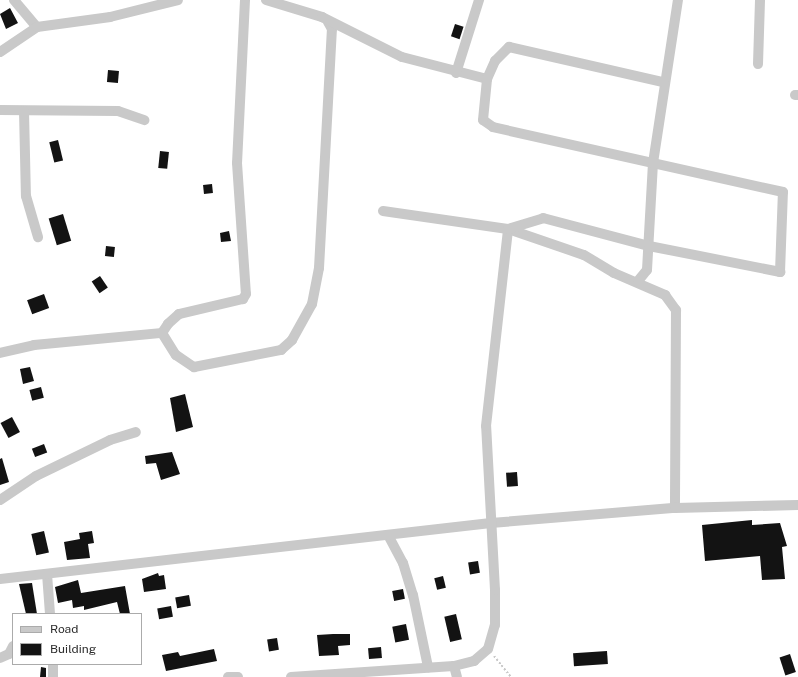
<!DOCTYPE html>
<html>
<head>
<meta charset="utf-8">
<style>
	body { margin:0 }
	#map { position:relative; width:798px; height:677px; overflow:hidden; background:#fff; font-family:"Public Sans",sans-serif }
	div>[style] { position:absolute }
	[style*='--x'] { left:calc(var(--x)*1px); top:calc(var(--y)*1px); width:calc(var(--w)*1px); rotate:calc(var(--a)*1deg) }
	.building>* { inset:0; background:#131313; transform-origin:0 0 }
	.path>* { height:2px; margin-top:-1px; transform-origin:0; background:repeating-linear-gradient(90deg,#c9c9c9 0 2px,transparent 0 4px) }
	.minor>* { height:10px; margin:-5px; padding:0 5px; transform-origin:5px; border-radius:5px; background:#c9c9c9 }
	span { translate:-50% -50%; white-space:nowrap; text-align:center; line-height:1.15; -webkit-text-stroke:4px #fff; paint-order:stroke }
	.legend { position:absolute; left:12px; top:613px; width:130px; height:52px; box-sizing:border-box; background:#fff; border:1px solid #ababab; margin:0; padding:5px 7px; list-style:none; font-size:12px; color:#2c2c2c }
	.legend li { display:flex; align-items:center; gap:8px; height:20px }
	.legend b { width:20px; border:1px solid #ababab }
</style>
</head>
<body>
<div id="map">
	<div class="building">
		<i style="clip-path:polygon(10px 8px,18px 23px,6px 29px,0 14px)"></i>
		<i style="left:455px;top:24px;width:9px;height:13px;rotate:18deg"></i>
		<i style="left:108px;top:70px;width:11px;height:12px;rotate:5deg"></i>
		<i style="left:58px;top:140px;width:21px;height:9px;rotate:76deg"></i>
		<i style="left:160px;top:151px;width:9px;height:17px;rotate:6deg"></i>
		<i style="left:212px;top:184px;width:9px;height:9px;rotate:84deg"></i>
		<i style="left:63px;top:214px;width:28px;height:15px;rotate:73deg"></i>
		<i style="clip-path:polygon(229px 231px,231px 241px,221px 242px,220px 233px)"></i>
		<i style="left:106px;top:246px;width:9px;height:10px;rotate:6deg"></i>
		<i style="left:100px;top:276px;width:14px;height:10px;rotate:56deg"></i>
		<i style="left:44px;top:294px;width:15px;height:18px;rotate:70deg"></i>
		<i style="clip-path:polygon(30px 367px,34px 381px,23px 384px,20px 369px)"></i>
		<i style="left:41px;top:387px;width:11px;height:12px;rotate:75deg"></i>
		<i style="clip-path:polygon(185px 394px,193px 427px,176px 432px,170px 398px)"></i>
		<i style="left:12px;top:417px;width:17px;height:13px;rotate:62deg"></i>
		<i style="left:44px;top:444px;width:9px;height:13px;rotate:69deg"></i>
		<i style="clip-path:polygon(172px 452px,180px 474px,161px 480px,156px 463px,146px 464px,145px 456px)"></i>
		<i style="clip-path:polygon(2px 458px,9px 482px,0 485px,0 459px)"></i>
		<i style="left:517px;top:472px;width:14px;height:11px;rotate:86deg"></i>
		<i style="clip-path:polygon(752px 520px,752px 525px,780px 523px,787px 546px,782px 547px,785px 579px,762px 580px,760px 556px,705px 561px,702px 525px)"></i>
		<i style="left:44px;top:531px;width:22px;height:13px;rotate:77deg"></i>
		<i style="clip-path:polygon(92px 531px,94px 543px,88px 544px,90px 558px,67px 560px,64px 542px,80px 539px,79px 533px)"></i>
		<i style="left:478px;top:561px;width:12px;height:10px;rotate:81deg"></i>
		<i style="clip-path:polygon(158px 573px,159px 576px,164px 575px,166px 589px,144px 592px,142px 579px)"></i>
		<i style="left:443px;top:576px;width:12px;height:9px;rotate:76deg"></i>
		<i style="clip-path:polygon(78px 580px,81px 593px,125px 586px,130px 614px,120px 614px,117px 602px,84px 610px,84px 606px,73px 608px,72px 600px,58px 603px,55px 587px)"></i>
		<i style="clip-path:polygon(32px 583px,37px 614px,26px 614px,19px 584px)"></i>
		<i style="left:403px;top:589px;width:10px;height:11px;rotate:79deg"></i>
		<i style="left:189px;top:595px;width:11px;height:14px;rotate:80deg"></i>
		<i style="left:171px;top:606px;width:11px;height:14px;rotate:80deg"></i>
		<i style="left:456px;top:614px;width:26px;height:12px;rotate:77deg"></i>
		<i style="left:406px;top:624px;width:16px;height:14px;rotate:79deg"></i>
		<i style="clip-path:polygon(333px 634px,350px 634px,350px 645px,338px 646px,339px 655px,319px 656px,317px 635px)"></i>
		<i style="left:277px;top:638px;width:12px;height:10px;rotate:81deg"></i>
		<i style="left:381px;top:647px;width:11px;height:13px;rotate:85deg"></i>
		<i style="clip-path:polygon(214px 649px,217px 661px,166px 671px,162px 655px,178px 652px,180px 656px)"></i>
		<i style="left:607px;top:651px;width:13px;height:34px;rotate:86deg"></i>
		<i style="left:790px;top:654px;width:19px;height:11px;rotate:72deg"></i>
		<i style="clip-path:polygon(41px 667px,46px 668px,46px 677px,40px 677px)"></i>
	</div>
	<div class="path">
		<i style="--x:494;--y:656;--w:27;--a:51"></i>
	</div>
	<div class="minor">
		<i style="--x:14;--y:0;--w:35;--a:50"></i>
		<i style="--x:245;--y:0;--w:163;--a:92.8"></i>
		<i style="--x:237;--y:163;--w:131;--a:86.1"></i>
		<i style="--x:246;--y:294;--w:6;--a:121"></i>
		<i style="--x:243;--y:299;--w:66;--a:166.8"></i>
		<i style="--x:179;--y:314;--w:15;--a:138"></i>
		<i style="--x:168;--y:324;--w:11;--a:124"></i>
		<i style="--x:162;--y:333;--w:26;--a:58"></i>
		<i style="--x:176;--y:355;--w:22;--a:34"></i>
		<i style="--x:194;--y:367;--w:89;--a:-11.1"></i>
		<i style="--x:281;--y:350;--w:15;--a:-42"></i>
		<i style="--x:292;--y:340;--w:41;--a:-60.9"></i>
		<i style="--x:312;--y:304;--w:37;--a:-79"></i>
		<i style="--x:319;--y:268;--w:239;--a:-86.9"></i>
		<i style="--x:332;--y:29;--w:8;--a:-120"></i>
		<i style="--x:266;--y:0;--w:59;--a:16.9"></i>
		<i style="--x:322;--y:17;--w:89;--a:26.6"></i>
		<i style="--x:402;--y:57;--w:88;--a:14.5"></i>
		<i style="--x:0;--y:52;--w:45;--a:-34"></i>
		<i style="--x:37;--y:27;--w:74;--a:-7.8"></i>
		<i style="--x:110;--y:17;--w:70;--a:-14"></i>
		<i style="--x:758;--y:64;--w:64;--a:-88.2"></i>
		<i style="--x:456;--y:73;--w:77;--a:-72.5"></i>
		<i style="--x:795;--y:95;--w:3;--a:0"></i>
		<i style="--x:0;--y:110;--w:118;--a:0.5"></i>
		<i style="--x:118;--y:111;--w:28;--a:19"></i>
		<i style="--x:24;--y:111;--w:85;--a:88.7"></i>
		<i style="--x:26;--y:196;--w:43;--a:73.7"></i>
		<i style="--x:383;--y:211;--w:126;--a:8.2"></i>
		<i style="--x:508;--y:229;--w:80;--a:18.9"></i>
		<i style="--x:584;--y:255;--w:35;--a:31"></i>
		<i style="--x:614;--y:273;--w:56;--a:23.3"></i>
		<i style="--x:665;--y:295;--w:19;--a:54"></i>
		<i style="--x:676;--y:310;--w:198;--a:90.3"></i>
		<i style="--x:638;--y:281;--w:14;--a:-51"></i>
		<i style="--x:647;--y:270;--w:107;--a:-86.8"></i>
		<i style="--x:653;--y:163;--w:165;--a:-81.3"></i>
		<i style="--x:0;--y:353;--w:35;--a:-13"></i>
		<i style="--x:34;--y:345;--w:129;--a:-5.4"></i>
		<i style="--x:0;--y:500;--w:43;--a:-33.7"></i>
		<i style="--x:36;--y:476;--w:82;--a:-25.9"></i>
		<i style="--x:110;--y:440;--w:27;--a:-17"></i>
		<i style="--x:388;--y:535;--w:32;--a:62"></i>
		<i style="--x:403;--y:563;--w:34;--a:73"></i>
		<i style="--x:413;--y:595;--w:74;--a:78.2"></i>
		<i style="--x:47;--y:574;--w:40;--a:85.7"></i>
		<i style="--x:0;--y:579;--w:494;--a:-6.5"></i>
		<i style="--x:491;--y:523;--w:185;--a:-4.7"></i>
		<i style="--x:675;--y:508;--w:123;--a:-1.4"></i>
		<i style="--x:0;--y:658;--w:10;--a:-24"></i>
		<i style="--x:9;--y:654;--w:9;--a:-63"></i>
		<i style="--x:53;--y:664;--w:13;--a:90"></i>
		<i style="--x:454;--y:666;--w:11;--a:75"></i>
		<i style="--x:228;--y:677;--w:10;--a:0"></i>
		<i style="--x:291;--y:677;--w:163;--a:-3.9"></i>
		<i style="--x:454;--y:666;--w:21;--a:-14"></i>
		<i style="--x:474;--y:661;--w:18;--a:-41"></i>
		<i style="--x:488;--y:649;--w:25;--a:-74"></i>
		<i style="--x:495;--y:625;--w:35;--a:-90"></i>
		<i style="--x:495;--y:590;--w:164;--a:-93.1"></i>
		<i style="--x:486;--y:426;--w:198;--a:-83.6"></i>
		<i style="--x:508;--y:229;--w:37;--a:-17"></i>
		<i style="--x:543;--y:218;--w:110;--a:14.8"></i>
		<i style="--x:649;--y:246;--w:134;--a:11.2"></i>
		<i style="--x:780;--y:272;--w:80;--a:-87.9"></i>
		<i style="--x:783;--y:192;--w:297;--a:-167.4"></i>
		<i style="--x:493;--y:127;--w:12;--a:-145"></i>
		<i style="--x:483;--y:120;--w:41;--a:-84.4"></i>
		<i style="--x:487;--y:79;--w:20;--a:-66"></i>
		<i style="--x:495;--y:61;--w:20;--a:-45"></i>
		<i style="--x:509;--y:47;--w:158;--a:12.8"></i>
	</div>
	<ul class="legend">
	<li><b style="height:5px;background:#c9c9c9"></b>Road</li>
	<li><b style="height:11px;background:#131313"></b>Building</li>
	</ul>
</div>
</body>
</html>
